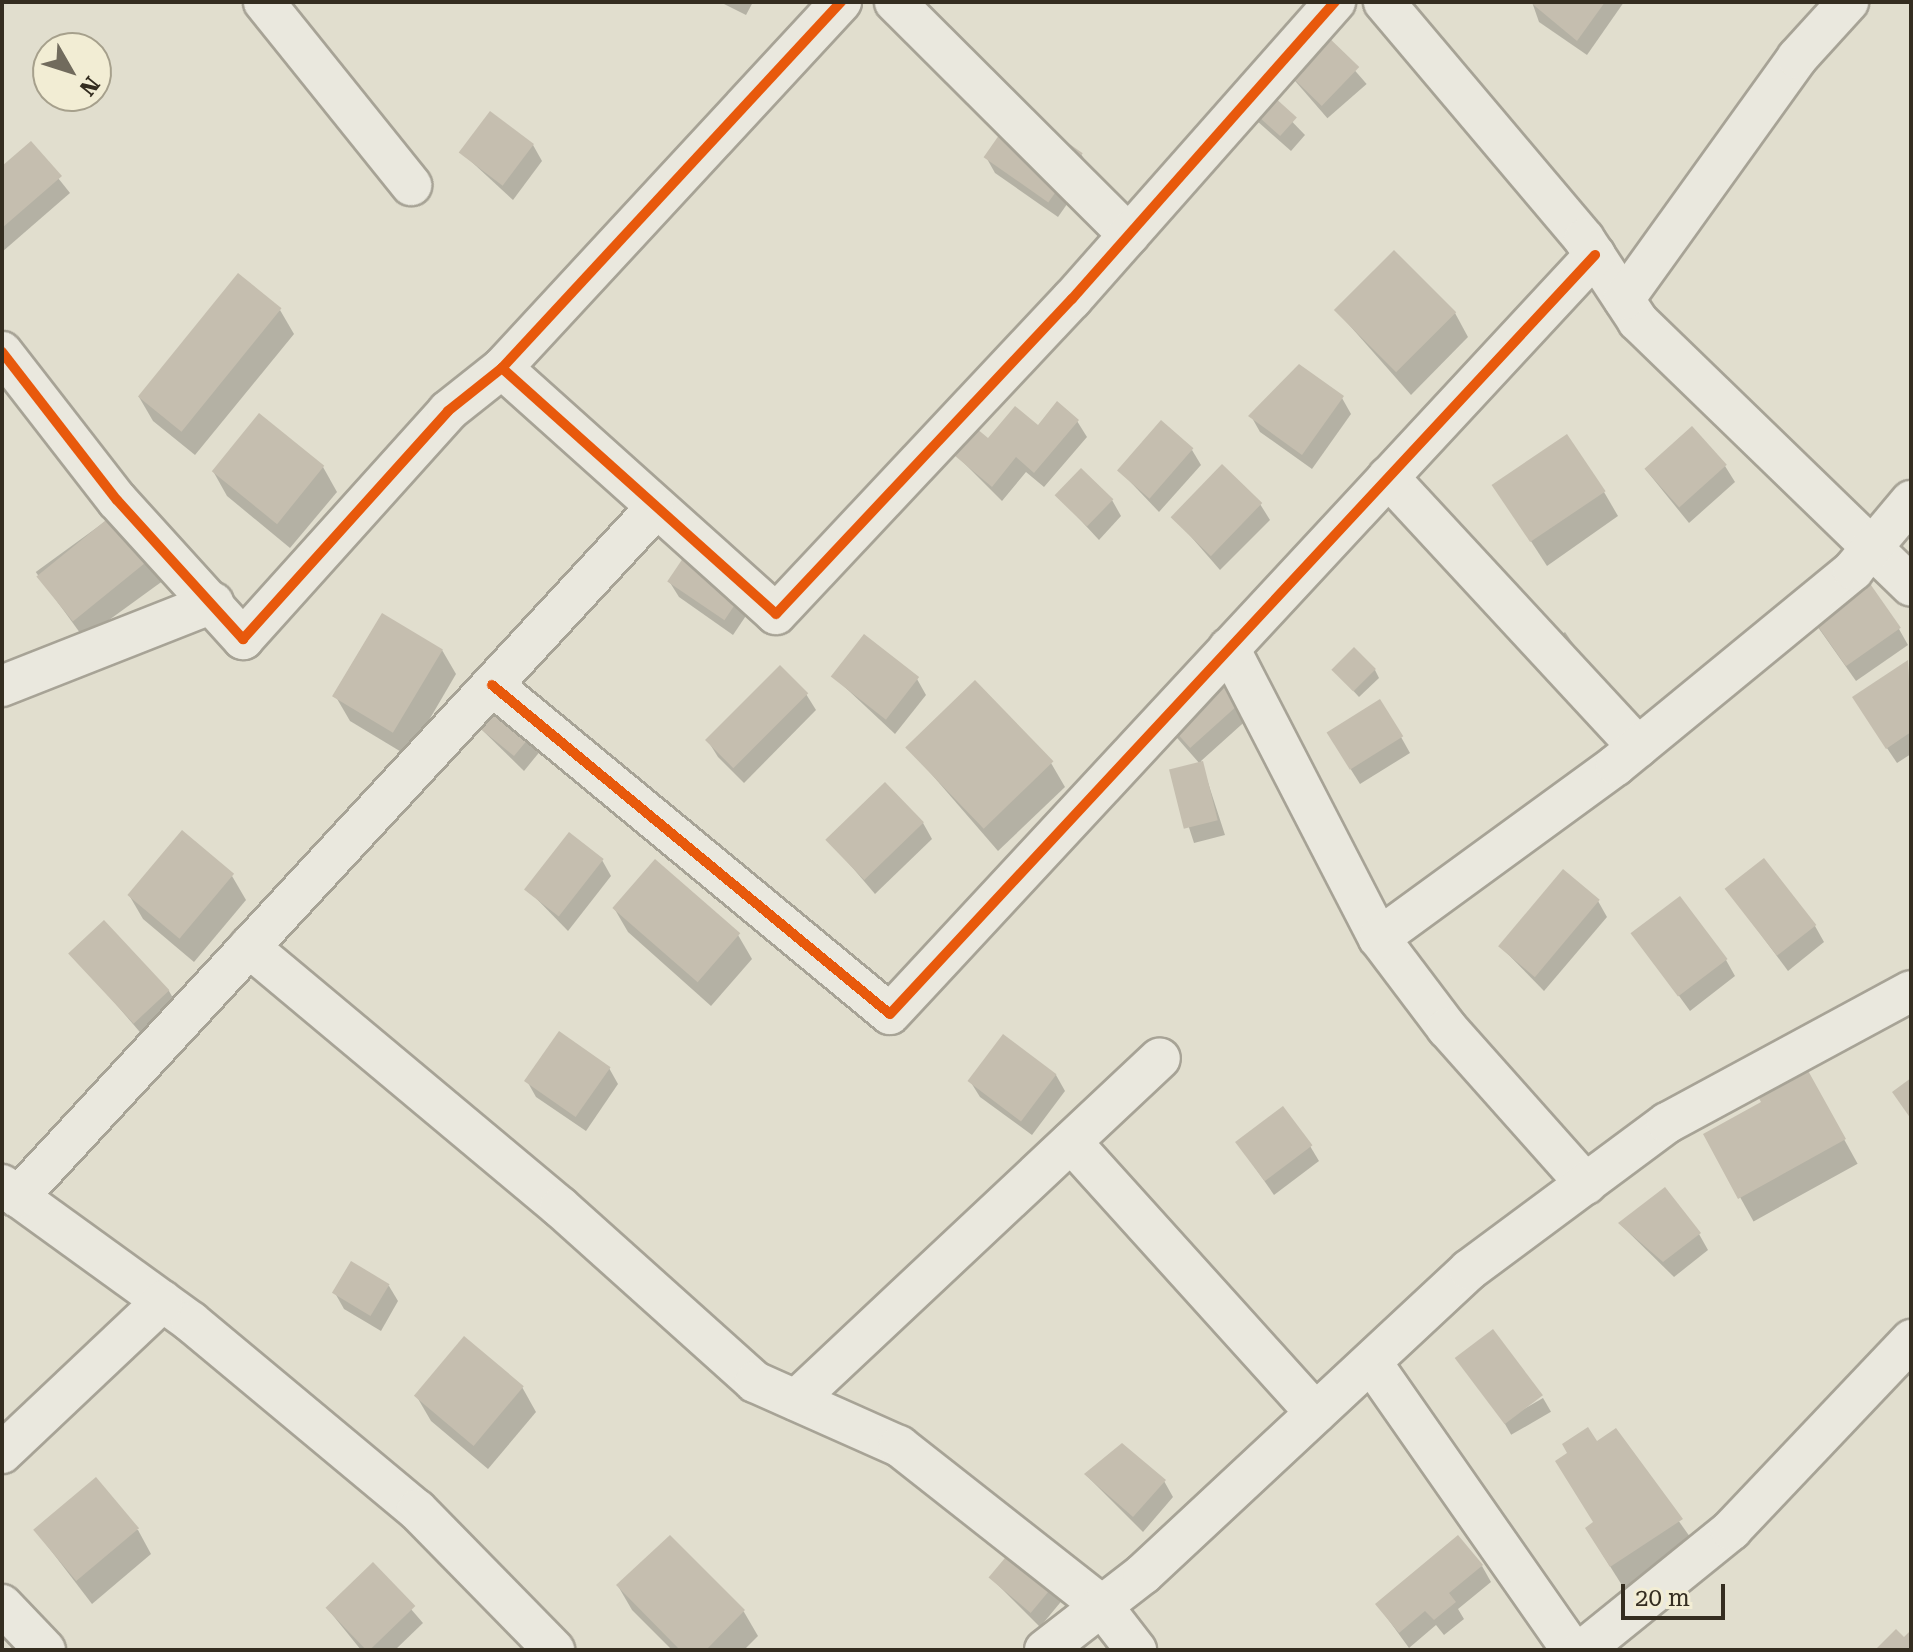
<!DOCTYPE html>
<html>
<head>
<meta charset="utf-8">
<style>
	body { margin:0 }
	#map { position:relative; width:1913px; height:1652px; overflow:hidden; background:#e1dece; font-family:"Roboto Serif",serif }
	div>[style] { position:absolute }
	[style*='--x'] { left:calc(var(--x)*1px); top:calc(var(--y)*1px); width:calc(var(--w)*1px); rotate:calc(var(--a)*1deg) }
	.shadow>* { inset:0; background:#0003; transform-origin:0 0 }
	.building>* { inset:0; background:#c5beaf; transform-origin:0 0 }
	.roads { filter:drop-shadow(2px 0 #a7a396) drop-shadow(-2px 0 #a7a396) drop-shadow(0 2px #a7a396) drop-shadow(0 -2px #a7a396) }
	.minor>* { height:40px; margin:-20px; padding:0 20px; transform-origin:20px; border-radius:20px; background:#eae8de }
	.cycleway>* { height:10px; margin:-5px; padding:0 5px; transform-origin:5px; border-radius:5px; background:#e8590c }
	span { translate:-50% -50%; white-space:nowrap; text-align:center; line-height:1.15; -webkit-text-stroke:6px #f2edd4; paint-order:stroke }
	.frame { position:absolute; inset:0; border:4px solid #342d20; pointer-events:none }
	.north { position:absolute; left:32px; top:32px; width:80px; height:80px; box-sizing:border-box; background:#f2edd4; border:2px solid #a6a08c; border-radius:50%; rotate:129deg; font-size:22px; font-weight:700; line-height:32px; text-align:center; color:#342d20 }
	.north::after { content:''; display:block; margin:auto; width:28px; height:36px; background:#716b5d; clip-path:polygon(50% 0,100% 100%,50% 72%,0 100%) }
	.scale { position:absolute; left:1621px; top:1584px; width:104px; height:36px; box-sizing:border-box; border:4px solid #342d20; border-top:0; padding-left:10px; font-size:24px; line-height:28px; white-space:nowrap; color:#342d20; -webkit-text-stroke:6px #f2edd4; paint-order:stroke }
</style>
</head>
<body>
<div id="map">
	<div class="shadow">
		<i style="clip-path:polygon(720px 2px,753px 2px,746px 15px)"></i>
		<i style="clip-path:polygon(1532px 2px,1624px 2px,1587px 55px,1539px 22px)"></i>
		<i style="left:1324px;top:35px;width:65px;height:52px;rotate:49deg"></i>
		<i style="clip-path:polygon(1253px 81px,1305px 135px,1291px 151px,1248px 113px)"></i>
		<i style="clip-path:polygon(31px 144px,70px 193px,2px 252px,2px 169px)"></i>
		<i style="clip-path:polygon(533px 145px,542px 161px,513px 200px,462px 153px)"></i>
		<i style="clip-path:polygon(1081px 154px,1091px 170px,1058px 217px,995px 173px,986px 157px)"></i>
		<i style="clip-path:polygon(280px 310px,294px 334px,195px 455px,153px 421px,139px 397px)"></i>
		<i style="clip-path:polygon(1336px 310px,1455px 313px,1468px 337px,1411px 395px)"></i>
		<i style="clip-path:polygon(1342px 398px,1351px 414px,1312px 469px,1260px 432px,1251px 416px)"></i>
		<i style="clip-path:polygon(1077px 421px,1087px 437px,1044px 487px,1026px 472px,1002px 501px,956px 455px)"></i>
		<i style="clip-path:polygon(1192px 450px,1201px 465px,1159px 512px,1119px 470px)"></i>
		<i style="clip-path:polygon(1725px 466px,1735px 482px,1689px 523px,1646px 470px)"></i>
		<i style="clip-path:polygon(323px 467px,337px 492px,290px 548px,227px 496px,213px 471px)"></i>
		<i style="clip-path:polygon(1495px 486px,1604px 492px,1618px 516px,1547px 566px)"></i>
		<i style="clip-path:polygon(1058px 496px,1112px 500px,1121px 516px,1099px 540px)"></i>
		<i style="left:132px;top:502px;width:82px;height:119px;rotate:54deg"></i>
		<i style="clip-path:polygon(1260px 504px,1270px 520px,1220px 570px,1173px 516px)"></i>
		<i style="clip-path:polygon(669px 581px,762px 592px,733px 635px,679px 597px)"></i>
		<i style="clip-path:polygon(1815px 623px,1899px 629px,1908px 645px,1856px 681px)"></i>
		<i style="clip-path:polygon(1565px 632px,1588px 665px,1539px 651px)"></i>
		<i style="clip-path:polygon(442px 650px,456px 674px,408px 756px,350px 721px,336px 697px)"></i>
		<i style="clip-path:polygon(1224px 660px,1261px 707px,1201px 761px,1225px 835px,1194px 843px,1171px 772px,1200px 764px,1171px 731px)"></i>
		<i style="clip-path:polygon(1908px 663px,1911px 754px,1897px 763px,1864px 714px)"></i>
		<i style="clip-path:polygon(1334px 670px,1375px 670px,1379px 678px,1359px 697px)"></i>
		<i style="clip-path:polygon(833px 676px,917px 679px,926px 695px,895px 734px)"></i>
		<i style="clip-path:polygon(806px 694px,816px 710px,744px 783px,718px 757px,708px 741px)"></i>
		<i style="clip-path:polygon(474px 722px,546px 744px,524px 771px)"></i>
		<i style="clip-path:polygon(1401px 737px,1410px 753px,1360px 784px,1338px 749px)"></i>
		<i style="clip-path:polygon(908px 747px,1051px 763px,1065px 787px,998px 851px)"></i>
		<i style="clip-path:polygon(923px 823px,932px 839px,875px 894px,829px 840px)"></i>
		<i style="clip-path:polygon(602px 860px,611px 876px,568px 931px,527px 889px)"></i>
		<i style="clip-path:polygon(232px 876px,246px 900px,194px 962px,143px 919px,129px 895px)"></i>
		<i style="clip-path:polygon(1727px 889px,1815px 926px,1824px 942px,1788px 971px)"></i>
		<i style="clip-path:polygon(1598px 901px,1607px 917px,1544px 991px,1500px 946px)"></i>
		<i style="clip-path:polygon(614px 908px,738px 935px,752px 959px,711px 1006px,628px 932px)"></i>
		<i style="clip-path:polygon(1634px 934px,1726px 960px,1735px 976px,1690px 1011px)"></i>
		<i style="clip-path:polygon(77px 959px,169px 991px,178px 1007px,145px 1038px)"></i>
		<i style="clip-path:polygon(609px 1068px,618px 1084px,586px 1131px,536px 1097px,527px 1081px)"></i>
		<i style="clip-path:polygon(1056px 1075px,1065px 1091px,1032px 1135px,980px 1097px,970px 1081px)"></i>
		<i style="left:1814px;top:1085px;width:90px;height:119px;rotate:61deg"></i>
		<i style="clip-path:polygon(1238px 1143px,1310px 1146px,1319px 1161px,1274px 1195px)"></i>
		<i style="clip-path:polygon(1620px 1224px,1699px 1234px,1708px 1250px,1674px 1277px)"></i>
		<i style="clip-path:polygon(389px 1286px,398px 1301px,381px 1331px,344px 1309px,335px 1293px)"></i>
		<i style="clip-path:polygon(522px 1387px,536px 1412px,488px 1469px,431px 1421px,417px 1397px)"></i>
		<i style="left:1543px;top:1398px;width:16px;height:46px;rotate:60deg"></i>
		<i style="clip-path:polygon(1615px 1431px,1695px 1544px,1625px 1590px,1601px 1552px,1595px 1523px,1596px 1444px)"></i>
		<i style="clip-path:polygon(1086px 1475px,1164px 1481px,1173px 1497px,1143px 1532px)"></i>
		<i style="clip-path:polygon(138px 1530px,151px 1554px,92px 1604px,36px 1531px)"></i>
		<i style="clip-path:polygon(670px 1538px,744px 1612px,758px 1636px,744px 1650px,672px 1650px,632px 1610px,618px 1586px)"></i>
		<i style="clip-path:polygon(373px 1565px,423px 1623px,395px 1650px,361px 1650px,327px 1608px)"></i>
		<i style="clip-path:polygon(1482px 1566px,1491px 1582px,1458px 1609px,1464px 1619px,1444px 1635px,1436px 1625px,1409px 1648px,1377px 1604px)"></i>
		<i style="clip-path:polygon(990px 1577px,1069px 1592px,1040px 1627px)"></i>
	</div>
	<div class="building">
		<i style="clip-path:polygon(1530px 2px,1605px 2px,1577px 41px)"></i>
		<i style="left:1324px;top:33px;width:49px;height:54px;rotate:44deg"></i>
		<i style="left:1253px;top:78px;width:59px;height:25px;rotate:42deg"></i>
		<i style="left:1018px;top:108px;width:79px;height:60px;rotate:35deg"></i>
		<i style="left:490px;top:111px;width:55px;height:52px;rotate:37deg"></i>
		<i style="clip-path:polygon(31px 141px,62px 176px,2px 228px,2px 166px)"></i>
		<i style="left:1394px;top:250px;width:88px;height:85px;rotate:45deg"></i>
		<i style="left:238px;top:273px;width:56px;height:159px;rotate:39deg"></i>
		<i style="clip-path:polygon(1299px 364px,1344px 396px,1302px 455px,1248px 416px)"></i>
		<i style="clip-path:polygon(1057px 401px,1079px 420px,1034px 473px,1016px 457px,992px 487px,954px 455px,976px 428px,988px 438px,1015px 406px,1038px 425px)"></i>
		<i style="left:259px;top:413px;width:84px;height:75px;rotate:39deg"></i>
		<i style="left:1161px;top:420px;width:43px;height:67px;rotate:41deg"></i>
		<i style="left:1692px;top:426px;width:52px;height:64px;rotate:48deg"></i>
		<i style="left:1567px;top:434px;width:69px;height:91px;rotate:56deg"></i>
		<i style="left:1222px;top:464px;width:56px;height:74px;rotate:44deg"></i>
		<i style="left:1081px;top:468px;width:45px;height:38px;rotate:44deg"></i>
		<i style="left:132px;top:499px;width:58px;height:123px;rotate:51deg"></i>
		<i style="left:698px;top:536px;width:69px;height:55px;rotate:34deg"></i>
		<i style="left:1859px;top:568px;width:73px;height:67px;rotate:55deg"></i>
		<i style="left:382px;top:613px;width:71px;height:97px;rotate:31deg"></i>
		<i style="left:864px;top:634px;width:70px;height:54px;rotate:38deg"></i>
		<i style="left:1354px;top:647px;width:31px;height:32px;rotate:45deg"></i>
		<i style="left:1224px;top:657px;width:45px;height:86px;rotate:48deg"></i>
		<i style="clip-path:polygon(1908px 660px,1911px 732px,1886px 749px,1852px 697px)"></i>
		<i style="left:780px;top:665px;width:40px;height:106px;rotate:45deg"></i>
		<i style="clip-path:polygon(511px 673px,543px 700px,528px 719px,538px 727px,514px 756px,472px 722px)"></i>
		<i style="left:975px;top:680px;width:113px;height:97px;rotate:46deg"></i>
		<i style="left:1380px;top:699px;width:44px;height:63px;rotate:58deg"></i>
		<i style="left:1203px;top:761px;width:61px;height:35px;rotate:76deg"></i>
		<i style="left:885px;top:782px;width:56px;height:83px;rotate:46deg"></i>
		<i style="left:182px;top:830px;width:68px;height:85px;rotate:40deg"></i>
		<i style="left:569px;top:832px;width:44px;height:73px;rotate:38deg"></i>
		<i style="left:1764px;top:858px;width:85px;height:50px;rotate:52deg"></i>
		<i style="left:655px;top:859px;width:113px;height:65px;rotate:41deg"></i>
		<i style="left:1563px;top:869px;width:48px;height:101px;rotate:40deg"></i>
		<i style="left:1680px;top:896px;width:79px;height:62px;rotate:53deg"></i>
		<i style="left:104px;top:920px;width:96px;height:49px;rotate:47deg"></i>
		<i style="left:559px;top:1031px;width:63px;height:61px;rotate:35deg"></i>
		<i style="left:1003px;top:1034px;width:67px;height:59px;rotate:37deg"></i>
		<i style="clip-path:polygon(1801px 1058px,1846px 1139px,1738px 1199px,1703px 1134px,1761px 1102px,1752px 1085px)"></i>
		<i style="clip-path:polygon(1911px 1078px,1911px 1119px,1892px 1092px)"></i>
		<i style="left:1283px;top:1106px;width:49px;height:60px;rotate:53deg"></i>
		<i style="clip-path:polygon(1665px 1187px,1701px 1233px,1663px 1262px,1618px 1223px)"></i>
		<i style="left:351px;top:1261px;width:45px;height:37px;rotate:31deg"></i>
		<i style="left:1493px;top:1329px;width:83px;height:48px;rotate:53deg"></i>
		<i style="left:464px;top:1336px;width:78px;height:78px;rotate:40deg"></i>
		<i style="clip-path:polygon(1588px 1427px,1597px 1441px,1616px 1428px,1683px 1519px,1610px 1567px,1585px 1528px,1593px 1522px,1555px 1461px,1567px 1453px,1562px 1444px)"></i>
		<i style="clip-path:polygon(1122px 1443px,1166px 1480px,1133px 1517px,1084px 1474px)"></i>
		<i style="left:96px;top:1477px;width:67px;height:82px;rotate:50deg"></i>
		<i style="clip-path:polygon(670px 1535px,745px 1610px,706px 1650px,680px 1650px,616px 1585px)"></i>
		<i style="clip-path:polygon(1458px 1535px,1483px 1565px,1449px 1593px,1456px 1602px,1434px 1620px,1425px 1611px,1399px 1633px,1375px 1604px)"></i>
		<i style="left:1020px;top:1540px;width:55px;height:49px;rotate:40deg"></i>
		<i style="left:373px;top:1562px;width:61px;height:66px;rotate:46deg"></i>
		<i style="clip-path:polygon(1896px 1629px,1904px 1637px,1911px 1630px,1911px 1650px,1875px 1650px)"></i>
	</div>
	<div class="roads">
		<div class="minor">
			<i style="--x:264;--y:2;--w:235;--a:51.2"></i>
			<i style="--x:895;--y:2;--w:330;--a:44.9"></i>
			<i style="--x:1384;--y:2;--w:310;--a:49.8"></i>
			<i style="--x:1584;--y:239;--w:98;--a:56.6"></i>
			<i style="--x:1638;--y:321;--w:380;--a:44.1"></i>
			<i style="--x:1624;--y:299;--w:297;--a:-54.3"></i>
			<i style="--x:1797;--y:58;--w:76;--a:-47.7"></i>
			<i style="--x:2;--y:352;--w:187;--a:52.2"></i>
			<i style="--x:117;--y:500;--w:188;--a:47.8"></i>
			<i style="--x:243;--y:639;--w:307;--a:-48"></i>
			<i style="--x:448;--y:411;--w:69;--a:-38.5"></i>
			<i style="--x:502;--y:368;--w:499;--a:-47.2"></i>
			<i style="--x:502;--y:368;--w:368;--a:41.9"></i>
			<i style="--x:776;--y:614;--w:432;--a:-46.8"></i>
			<i style="--x:1072;--y:299;--w:397;--a:-48.5"></i>
			<i style="--x:1388;--y:477;--w:368;--a:47.2"></i>
			<i style="--x:1229;--y:648;--w:326;--a:62.7"></i>
			<i style="--x:1379;--y:938;--w:113;--a:52.9"></i>
			<i style="--x:1447;--y:1028;--w:209;--a:48.3"></i>
			<i style="--x:492;--y:685;--w:516;--a:39.58"></i>
			<i style="--x:890;--y:1014;--w:1036;--a:-47.11"></i>
			<i style="--x:2;--y:686;--w:227;--a:-21.5"></i>
			<i style="--x:1379;--y:938;--w:293;--a:-36.1"></i>
			<i style="--x:1616;--y:765;--w:307;--a:-39.4"></i>
			<i style="--x:1853;--y:570;--w:90;--a:-50"></i>
			<i style="--x:249;--y:947;--w:405;--a:39.9"></i>
			<i style="--x:560;--y:1207;--w:262;--a:41.9"></i>
			<i style="--x:755;--y:1382;--w:158;--a:24"></i>
			<i style="--x:899;--y:1446;--w:258;--a:38.2"></i>
			<i style="--x:1102;--y:1606;--w:56;--a:52.3"></i>
			<i style="--x:1071;--y:1142;--w:365;--a:47.9"></i>
			<i style="--x:2;--y:1185;--w:233;--a:35.9"></i>
			<i style="--x:191;--y:1322;--w:294;--a:39.8"></i>
			<i style="--x:417;--y:1510;--w:196;--a:45.6"></i>
			<i style="--x:18;--y:1197;--w:936;--a:-47.21"></i>
			<i style="--x:1371;--y:1362;--w:351;--a:55.1"></i>
			<i style="--x:796;--y:1400;--w:499;--a:-43.2"></i>
			<i style="--x:2;--y:1453;--w:221;--a:-43.4"></i>
			<i style="--x:2;--y:1605;--w:62;--a:46.3"></i>
			<i style="--x:1045;--y:1650;--w:124;--a:-37.8"></i>
			<i style="--x:1143;--y:1574;--w:446;--a:-43"></i>
			<i style="--x:1469;--y:1270;--w:247;--a:-36.6"></i>
			<i style="--x:1667;--y:1123;--w:277;--a:-28.4"></i>
			<i style="--x:1583;--y:1650;--w:191;--a:-39"></i>
			<i style="--x:1731;--y:1530;--w:262;--a:-46.5"></i>
		</div>
	</div>
	<div class="cycleway">
		<i style="--x:2;--y:352;--w:187;--a:52.2"></i>
		<i style="--x:117;--y:500;--w:188;--a:47.8"></i>
		<i style="--x:243;--y:639;--w:307;--a:-48"></i>
		<i style="--x:448;--y:411;--w:69;--a:-38.5"></i>
		<i style="--x:502;--y:368;--w:499;--a:-47.2"></i>
		<i style="--x:502;--y:368;--w:368;--a:41.9"></i>
		<i style="--x:776;--y:614;--w:432;--a:-46.8"></i>
		<i style="--x:1072;--y:299;--w:397;--a:-48.5"></i>
		<i style="--x:492;--y:685;--w:516;--a:39.58"></i>
		<i style="--x:890;--y:1014;--w:1036;--a:-47.11"></i>
	</div>
	<div class="frame"></div>
	<div class="north">N</div>
	<div class="scale">20 m</div>
</div>
</body>
</html>
